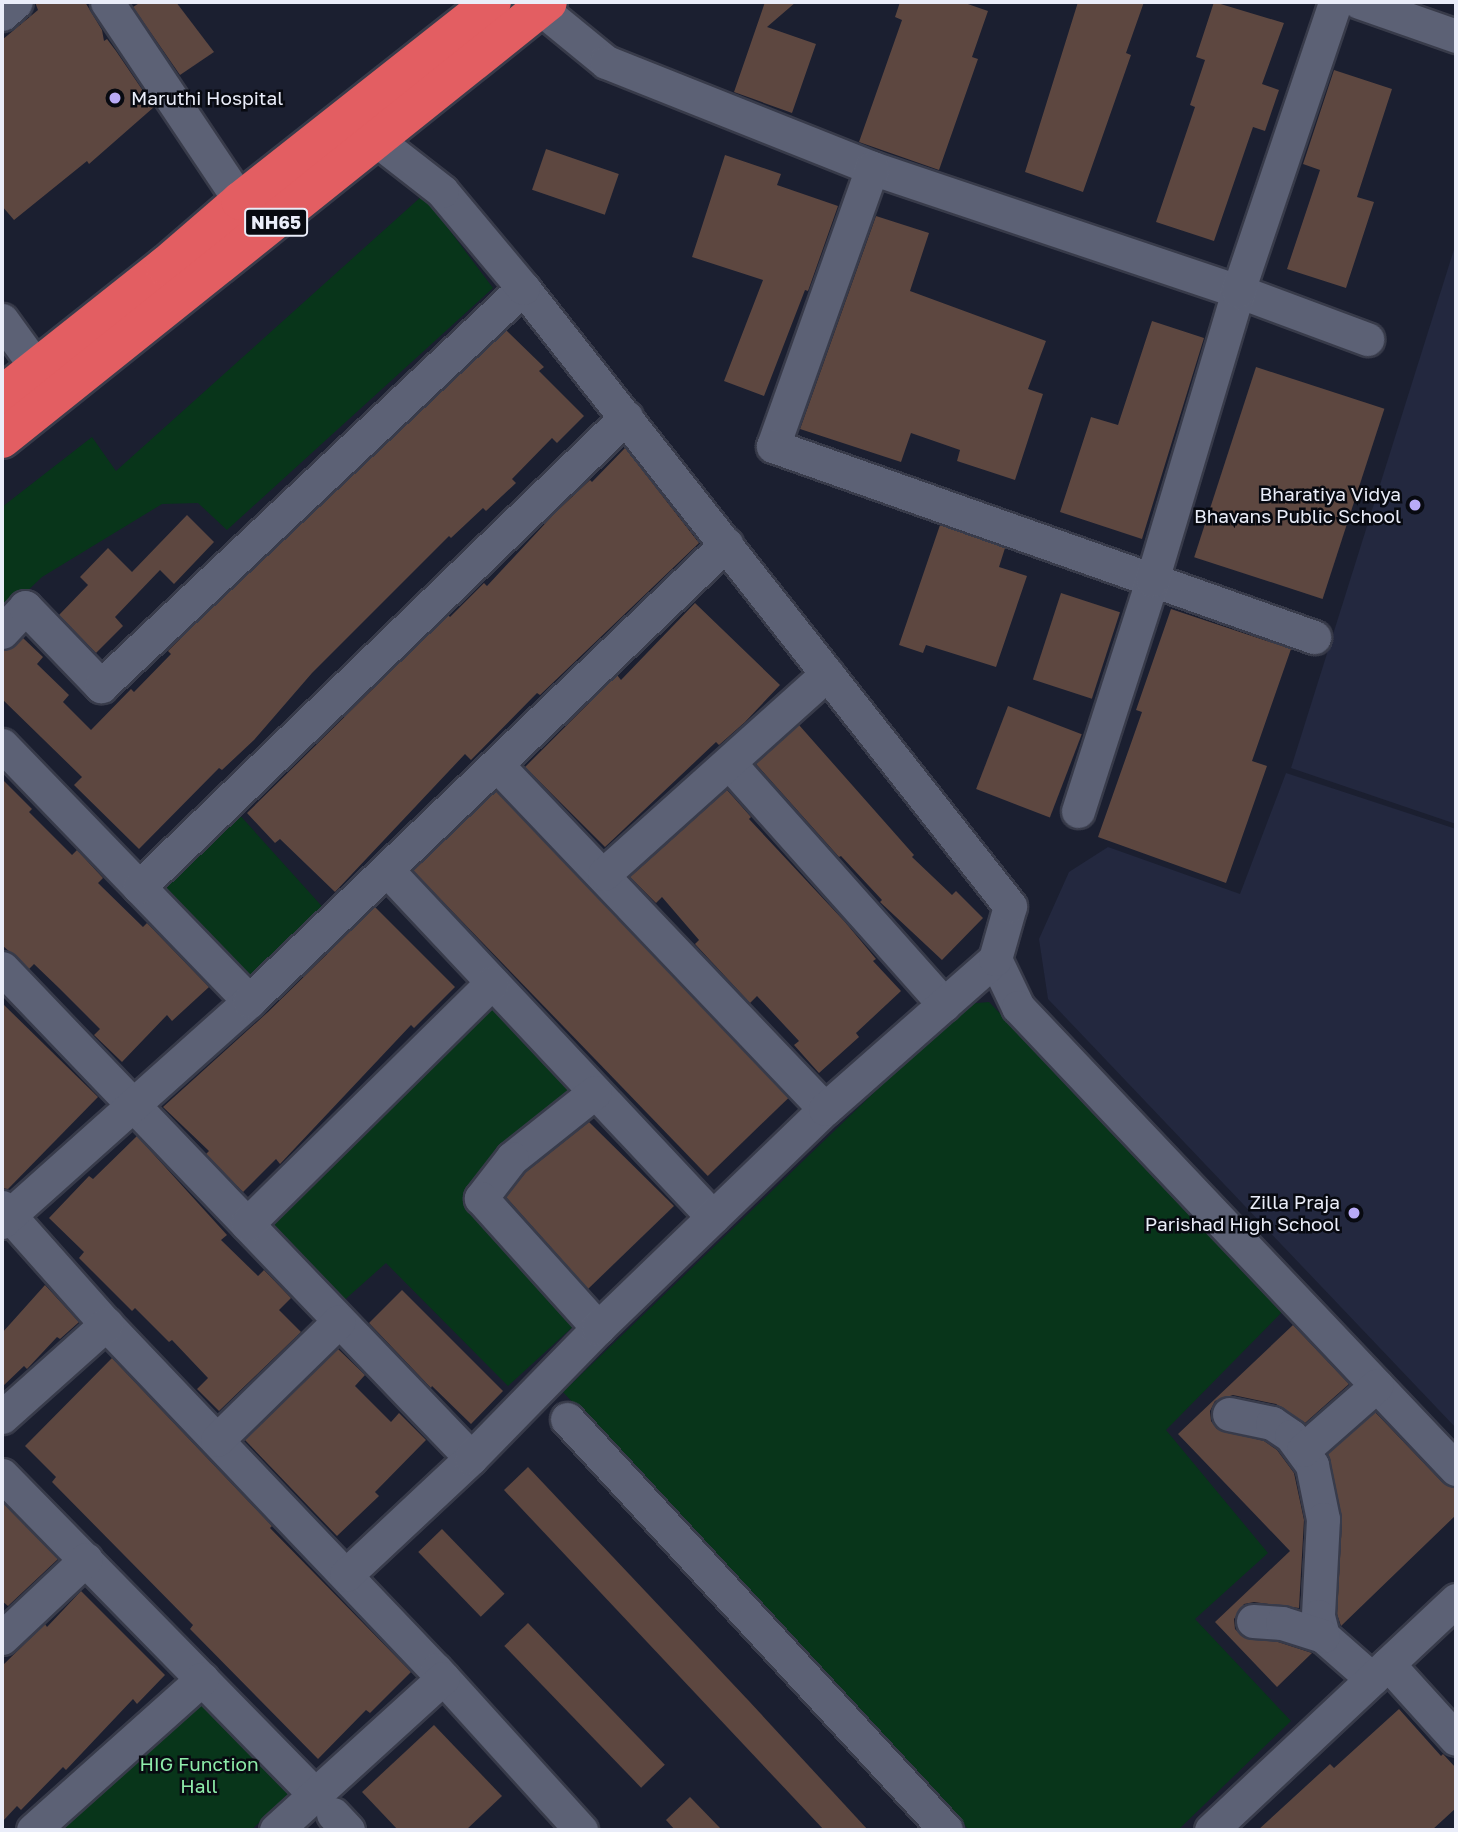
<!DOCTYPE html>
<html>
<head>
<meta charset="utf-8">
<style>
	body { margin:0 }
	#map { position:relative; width:1458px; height:1832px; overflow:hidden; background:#1b1f30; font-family:"Golos Text",sans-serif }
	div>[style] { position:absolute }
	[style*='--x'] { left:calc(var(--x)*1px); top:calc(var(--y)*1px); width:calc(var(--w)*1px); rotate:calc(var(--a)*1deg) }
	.built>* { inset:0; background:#23283f }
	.green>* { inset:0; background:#08351a; transform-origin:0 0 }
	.building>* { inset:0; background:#5d4740; transform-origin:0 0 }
	.roads { filter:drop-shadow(2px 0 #383b4a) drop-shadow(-2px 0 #383b4a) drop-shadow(0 2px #383b4a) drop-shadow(0 -2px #383b4a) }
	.minor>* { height:33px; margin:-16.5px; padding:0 16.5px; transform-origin:16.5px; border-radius:16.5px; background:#5c6175 }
	.highway>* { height:38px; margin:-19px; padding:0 19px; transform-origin:19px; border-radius:19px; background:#e35e62 }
	.dots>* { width:19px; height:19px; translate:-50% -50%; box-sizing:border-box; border:4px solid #080a11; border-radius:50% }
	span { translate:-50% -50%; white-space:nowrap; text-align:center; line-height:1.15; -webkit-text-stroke:5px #080a11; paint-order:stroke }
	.shield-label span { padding:2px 5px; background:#080a11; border:2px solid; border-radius:5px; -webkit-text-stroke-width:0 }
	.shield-label { font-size:18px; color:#eaedf9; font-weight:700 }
	.poi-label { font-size:19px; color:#eaedf9 }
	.left { translate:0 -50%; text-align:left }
	.right { translate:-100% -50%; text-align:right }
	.park-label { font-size:19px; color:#8eecaa }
	.frame { position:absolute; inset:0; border:4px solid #eaedf9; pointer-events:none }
</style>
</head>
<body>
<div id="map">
	<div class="built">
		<i style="clip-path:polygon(1456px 243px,1456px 824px,1291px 768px)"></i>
		<i style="clip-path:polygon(1286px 773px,1456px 829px,1456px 1428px,1048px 999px,1039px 939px,1069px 872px,1108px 847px,1240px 894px)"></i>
	</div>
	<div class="green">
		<i style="clip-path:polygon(423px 195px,493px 288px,227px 530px,198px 503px,162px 504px,42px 577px,2px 615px,2px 507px,92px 437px,116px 471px)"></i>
		<i style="left:237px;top:812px;width:134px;height:110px;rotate:48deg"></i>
		<i style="clip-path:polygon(989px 1002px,1285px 1309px,1166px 1430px,1268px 1553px,1195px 1619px,1291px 1721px,1178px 1830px,969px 1830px,563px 1392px,966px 1004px)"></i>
		<i style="clip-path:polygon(493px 1003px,579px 1097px,464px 1204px,578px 1322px,508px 1386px,386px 1263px,340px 1304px,265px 1227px)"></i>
		<i style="clip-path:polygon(200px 1700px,292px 1793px,251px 1830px,57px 1830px)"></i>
	</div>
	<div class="building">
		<i style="clip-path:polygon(35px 2px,85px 2px,102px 30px,104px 41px,107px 39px,116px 51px,154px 107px,89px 164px,87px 161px,14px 220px,2px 206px,2px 40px,38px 10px)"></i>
		<i style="clip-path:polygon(141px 2px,176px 2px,214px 52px,180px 75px,133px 7px)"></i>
		<i style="clip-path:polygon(765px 2px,796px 2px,767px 27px,816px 44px,792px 113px,734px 92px)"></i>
		<i style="clip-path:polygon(900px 2px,962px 2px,988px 11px,972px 57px,978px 59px,939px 170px,859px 142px,902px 20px,895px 17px)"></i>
		<i style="clip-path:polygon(1078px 2px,1144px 2px,1126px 53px,1131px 55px,1083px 192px,1025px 172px)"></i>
		<i style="clip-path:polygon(1214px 2px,1284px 23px,1262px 84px,1279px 90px,1265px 131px,1253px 127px,1214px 241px,1156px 222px,1195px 107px,1190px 105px,1205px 60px,1196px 57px)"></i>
		<i style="clip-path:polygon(1334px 70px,1392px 89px,1357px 197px,1374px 202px,1346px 288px,1287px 269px,1320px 170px,1303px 164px)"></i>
		<i style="left:546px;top:149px;width:77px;height:43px;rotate:19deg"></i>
		<i style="clip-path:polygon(725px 155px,781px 174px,777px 185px,838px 206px,808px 291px,805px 290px,764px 396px,724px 381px,763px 280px,692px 257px)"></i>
		<i style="clip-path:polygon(876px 216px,929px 233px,910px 291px,1046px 341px,1028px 389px,1043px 394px,1015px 480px,957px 461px,960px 450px,911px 433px,901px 462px,800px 429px)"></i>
		<i style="clip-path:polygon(1152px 321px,1204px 338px,1142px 539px,1060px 512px,1091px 417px,1118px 425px)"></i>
		<i style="clip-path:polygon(506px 330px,544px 367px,539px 371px,584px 416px,557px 443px,552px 438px,512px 479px,516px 483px,486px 511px,483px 508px,451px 538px,449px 536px,312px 673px,254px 740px,222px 770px,219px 768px,139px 849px,74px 785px,82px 777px,2px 699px,2px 651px,8px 650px,23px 638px,43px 657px,37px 664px,69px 695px,63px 702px,91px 730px,131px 689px,134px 692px,171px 654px,168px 651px,197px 622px)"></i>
		<i style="left:1256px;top:367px;width:135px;height:200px;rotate:18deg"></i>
		<i style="clip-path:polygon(625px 448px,699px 543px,540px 695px,537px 693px,471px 760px,465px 754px,335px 892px,280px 839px,275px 843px,247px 813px,448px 615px,450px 617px,484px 583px,487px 586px,555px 513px,590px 480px,592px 482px)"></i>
		<i style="clip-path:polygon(187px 515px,214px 542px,174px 584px,160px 570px,115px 617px,123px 626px,96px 653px,59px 615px,88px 585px,80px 577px,108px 548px,132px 572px)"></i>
		<i style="clip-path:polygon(940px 525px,1005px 548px,999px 567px,1027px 576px,996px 667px,926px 645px,923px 653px,899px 645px)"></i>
		<i style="left:1061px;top:593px;width:62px;height:91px;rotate:18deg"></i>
		<i style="clip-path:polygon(695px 603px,780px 685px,745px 722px,719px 745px,716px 742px,605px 847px,525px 767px,617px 675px,621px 680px)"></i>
		<i style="clip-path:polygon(1171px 609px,1291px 649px,1252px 761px,1267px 766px,1226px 883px,1098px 837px,1142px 712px,1136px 710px)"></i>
		<i style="left:1008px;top:706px;width:79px;height:89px;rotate:21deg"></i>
		<i style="clip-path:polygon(799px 725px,914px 855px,912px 857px,952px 895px,956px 891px,983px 918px,942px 960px,880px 902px,882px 900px,841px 856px,839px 857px,756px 764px)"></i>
		<i style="clip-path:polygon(2px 779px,32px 809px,29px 812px,72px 855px,77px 850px,103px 878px,98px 883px,143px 927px,147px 923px,209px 987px,172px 1021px,167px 1015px,122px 1062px,94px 1035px,100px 1029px,59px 988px,34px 964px,29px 969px,2px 945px)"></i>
		<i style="clip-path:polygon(727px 790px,751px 817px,749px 819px,845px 922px,876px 959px,873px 961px,901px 991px,856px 1033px,859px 1037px,819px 1073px,794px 1045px,799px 1041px,757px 996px,750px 1003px,695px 944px,699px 940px,662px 897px,656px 903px,630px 877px)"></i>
		<i style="left:496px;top:791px;width:424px;height:115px;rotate:46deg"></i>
		<i style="clip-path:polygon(375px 907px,455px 987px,414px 1028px,411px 1025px,280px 1164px,276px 1159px,243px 1192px,206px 1154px,209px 1151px,163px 1107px,268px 1012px)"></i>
		<i style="clip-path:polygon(2px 1003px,98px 1097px,8px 1189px,2px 1188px)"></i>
		<i style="clip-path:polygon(589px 1122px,674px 1206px,588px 1289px,506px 1197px,526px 1172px)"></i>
		<i style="clip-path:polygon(137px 1136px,227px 1235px,221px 1240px,258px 1276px,264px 1270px,291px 1298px,279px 1310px,301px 1332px,219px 1411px,197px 1389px,208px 1378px,172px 1340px,169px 1342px,135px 1308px,132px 1311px,79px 1258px,84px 1252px,49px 1218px,89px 1176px,93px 1179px)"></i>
		<i style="clip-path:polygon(45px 1285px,79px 1322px,60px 1339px,57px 1337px,27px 1369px,24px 1366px,2px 1387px,2px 1333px)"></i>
		<i style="clip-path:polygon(402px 1290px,503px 1391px,471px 1424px,432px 1386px,431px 1388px,369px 1323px)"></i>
		<i style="clip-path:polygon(1293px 1325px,1349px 1384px,1305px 1423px,1276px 1404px,1233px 1395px,1215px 1401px,1210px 1411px,1211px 1421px,1217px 1429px,1264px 1441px,1277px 1450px,1294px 1473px,1304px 1520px,1299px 1608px,1254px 1602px,1244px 1604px,1234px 1619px,1235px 1629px,1243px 1637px,1278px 1642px,1312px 1653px,1277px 1687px,1215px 1622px,1290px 1551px,1178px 1434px)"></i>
		<i style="clip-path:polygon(338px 1349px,365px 1375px,355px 1386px,391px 1422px,399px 1413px,426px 1440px,375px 1492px,379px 1496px,337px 1536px,245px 1440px)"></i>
		<i style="clip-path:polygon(112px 1358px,272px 1526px,270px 1528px,411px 1672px,370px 1713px,366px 1710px,318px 1759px,190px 1629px,193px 1625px,52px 1482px,56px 1477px,25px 1446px)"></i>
		<i style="clip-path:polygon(1375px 1412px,1442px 1482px,1456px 1488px,1456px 1515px,1341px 1626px,1337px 1614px,1342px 1520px,1328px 1454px)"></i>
		<i style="clip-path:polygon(528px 1467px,748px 1700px,868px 1830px,824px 1830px,504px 1490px)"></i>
		<i style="clip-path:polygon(2px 1502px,58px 1559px,8px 1606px,2px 1601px)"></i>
		<i style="left:442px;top:1529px;width:90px;height:33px;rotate:46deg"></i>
		<i style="clip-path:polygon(81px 1591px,165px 1675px,137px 1704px,133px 1699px,66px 1770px,63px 1767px,21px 1810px,17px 1806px,2px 1822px,2px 1666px,45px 1624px,47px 1627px)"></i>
		<i style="left:528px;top:1623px;width:197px;height:33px;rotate:46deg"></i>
		<i style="clip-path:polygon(1399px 1709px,1441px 1756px,1443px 1754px,1456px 1768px,1456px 1808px,1432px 1830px,1258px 1830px,1330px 1764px,1334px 1768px)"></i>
		<i style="clip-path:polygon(434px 1725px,502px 1796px,466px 1830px,398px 1830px,362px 1792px)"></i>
		<i style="clip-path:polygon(690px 1797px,722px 1830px,675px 1830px,666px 1820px)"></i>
	</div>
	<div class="roads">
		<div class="minor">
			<i style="--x:107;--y:2;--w:239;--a:56.2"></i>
			<i style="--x:1359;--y:2;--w:103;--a:19.3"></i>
			<i style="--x:540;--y:8;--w:85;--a:39.3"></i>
			<i style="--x:606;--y:62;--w:286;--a:21.7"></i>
			<i style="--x:872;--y:168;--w:386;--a:18.6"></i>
			<i style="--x:1238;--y:291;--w:138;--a:20.4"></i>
			<i style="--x:2;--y:14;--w:18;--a:-41"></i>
			<i style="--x:872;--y:168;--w:295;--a:109.6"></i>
			<i style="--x:773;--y:446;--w:574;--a:19.45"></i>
			<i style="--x:2;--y:320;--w:58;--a:54.1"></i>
			<i style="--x:2;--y:632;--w:34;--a:-47"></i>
			<i style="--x:25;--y:607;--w:110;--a:46.1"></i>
			<i style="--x:101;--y:686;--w:580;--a:-43.32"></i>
			<i style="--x:2;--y:745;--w:356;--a:46"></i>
			<i style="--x:730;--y:764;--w:322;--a:48.3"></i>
			<i style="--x:497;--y:765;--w:475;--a:46.4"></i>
			<i style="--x:1078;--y:811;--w:243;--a:-72.2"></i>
			<i style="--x:1152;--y:580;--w:302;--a:-73.4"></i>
			<i style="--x:1238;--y:291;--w:305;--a:-71.4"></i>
			<i style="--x:387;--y:870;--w:476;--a:46.8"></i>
			<i style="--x:604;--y:874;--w:300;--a:-41.9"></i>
			<i style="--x:139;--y:887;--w:677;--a:-43.98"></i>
			<i style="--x:995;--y:959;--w:53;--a:64.4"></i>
			<i style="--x:1018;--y:1007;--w:637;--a:46.53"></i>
			<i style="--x:2;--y:968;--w:678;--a:46.25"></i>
			<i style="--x:595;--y:1092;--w:106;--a:141.5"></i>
			<i style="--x:512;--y:1158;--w:51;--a:127.8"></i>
			<i style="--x:481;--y:1198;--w:175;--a:48"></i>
			<i style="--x:2;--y:1207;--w:157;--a:48.4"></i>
			<i style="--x:106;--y:1324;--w:478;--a:46.4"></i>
			<i style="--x:436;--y:1670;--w:216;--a:47.8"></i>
			<i style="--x:2;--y:1222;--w:331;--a:-41.8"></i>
			<i style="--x:249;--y:1001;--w:661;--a:-43.77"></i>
			<i style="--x:247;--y:1224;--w:344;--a:-44.6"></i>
			<i style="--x:1229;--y:1414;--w:44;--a:11.8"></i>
			<i style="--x:1272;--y:1423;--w:23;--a:34"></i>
			<i style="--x:1291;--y:1436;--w:36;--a:54"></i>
			<i style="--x:1312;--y:1465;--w:55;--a:78.5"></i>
			<i style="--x:1323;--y:1519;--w:97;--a:93"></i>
			<i style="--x:1318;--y:1616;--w:21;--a:76"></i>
			<i style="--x:1323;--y:1636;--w:65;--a:41.3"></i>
			<i style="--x:2;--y:1417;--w:140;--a:-41.8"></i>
			<i style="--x:567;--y:1419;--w:559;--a:47.32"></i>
			<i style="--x:217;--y:1440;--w:170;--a:-44.3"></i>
			<i style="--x:1303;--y:1450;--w:98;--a:-41.3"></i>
			<i style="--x:2;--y:1475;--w:446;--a:45.6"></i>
			<i style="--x:346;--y:1575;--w:171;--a:-43.1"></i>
			<i style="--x:471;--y:1458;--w:182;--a:-45.7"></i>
			<i style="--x:598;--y:1328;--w:315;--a:-44"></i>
			<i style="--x:825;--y:1109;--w:227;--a:-41.4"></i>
			<i style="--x:995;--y:959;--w:55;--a:-74.2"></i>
			<i style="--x:1010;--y:906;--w:787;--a:-128.24"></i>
			<i style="--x:523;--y:288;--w:126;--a:-129.9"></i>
			<i style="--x:442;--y:191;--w:81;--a:-142"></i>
			<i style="--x:1253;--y:1621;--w:29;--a:4"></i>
			<i style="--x:1282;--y:1623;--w:43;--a:17.6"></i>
			<i style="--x:2;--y:1638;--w:115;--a:-43.2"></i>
			<i style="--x:1388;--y:1664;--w:101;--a:47.8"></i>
			<i style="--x:333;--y:1814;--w:22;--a:47"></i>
			<i style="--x:33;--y:1830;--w:227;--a:-41.8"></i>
			<i style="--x:276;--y:1830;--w:226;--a:-42.3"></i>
			<i style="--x:1211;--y:1830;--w:336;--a:-43.2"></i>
		</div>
		<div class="highway">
			<i style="--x:2;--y:395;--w:208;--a:-38.4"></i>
			<i style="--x:165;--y:266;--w:99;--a:-40.9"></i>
			<i style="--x:240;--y:201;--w:321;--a:-38.3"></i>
			<i style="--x:2;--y:439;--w:699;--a:-38.67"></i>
		</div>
	</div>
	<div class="dots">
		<i style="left:115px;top:98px;background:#b9abf7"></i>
		<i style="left:1415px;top:505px;background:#b9abf7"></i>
		<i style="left:1354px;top:1213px;background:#b9abf7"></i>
	</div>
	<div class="shield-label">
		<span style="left:276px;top:222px">NH65</span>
	</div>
	<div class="poi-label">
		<span class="left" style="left:131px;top:98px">Maruthi Hospital</span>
		<span class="right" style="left:1401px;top:505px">Bharatiya Vidya<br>Bhavans Public School</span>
		<span class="right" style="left:1340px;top:1213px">Zilla Praja<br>Parishad High School</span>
	</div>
	<div class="park-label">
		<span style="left:199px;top:1775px">HIG Function<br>Hall</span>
	</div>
	<div class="frame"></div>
</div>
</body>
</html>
